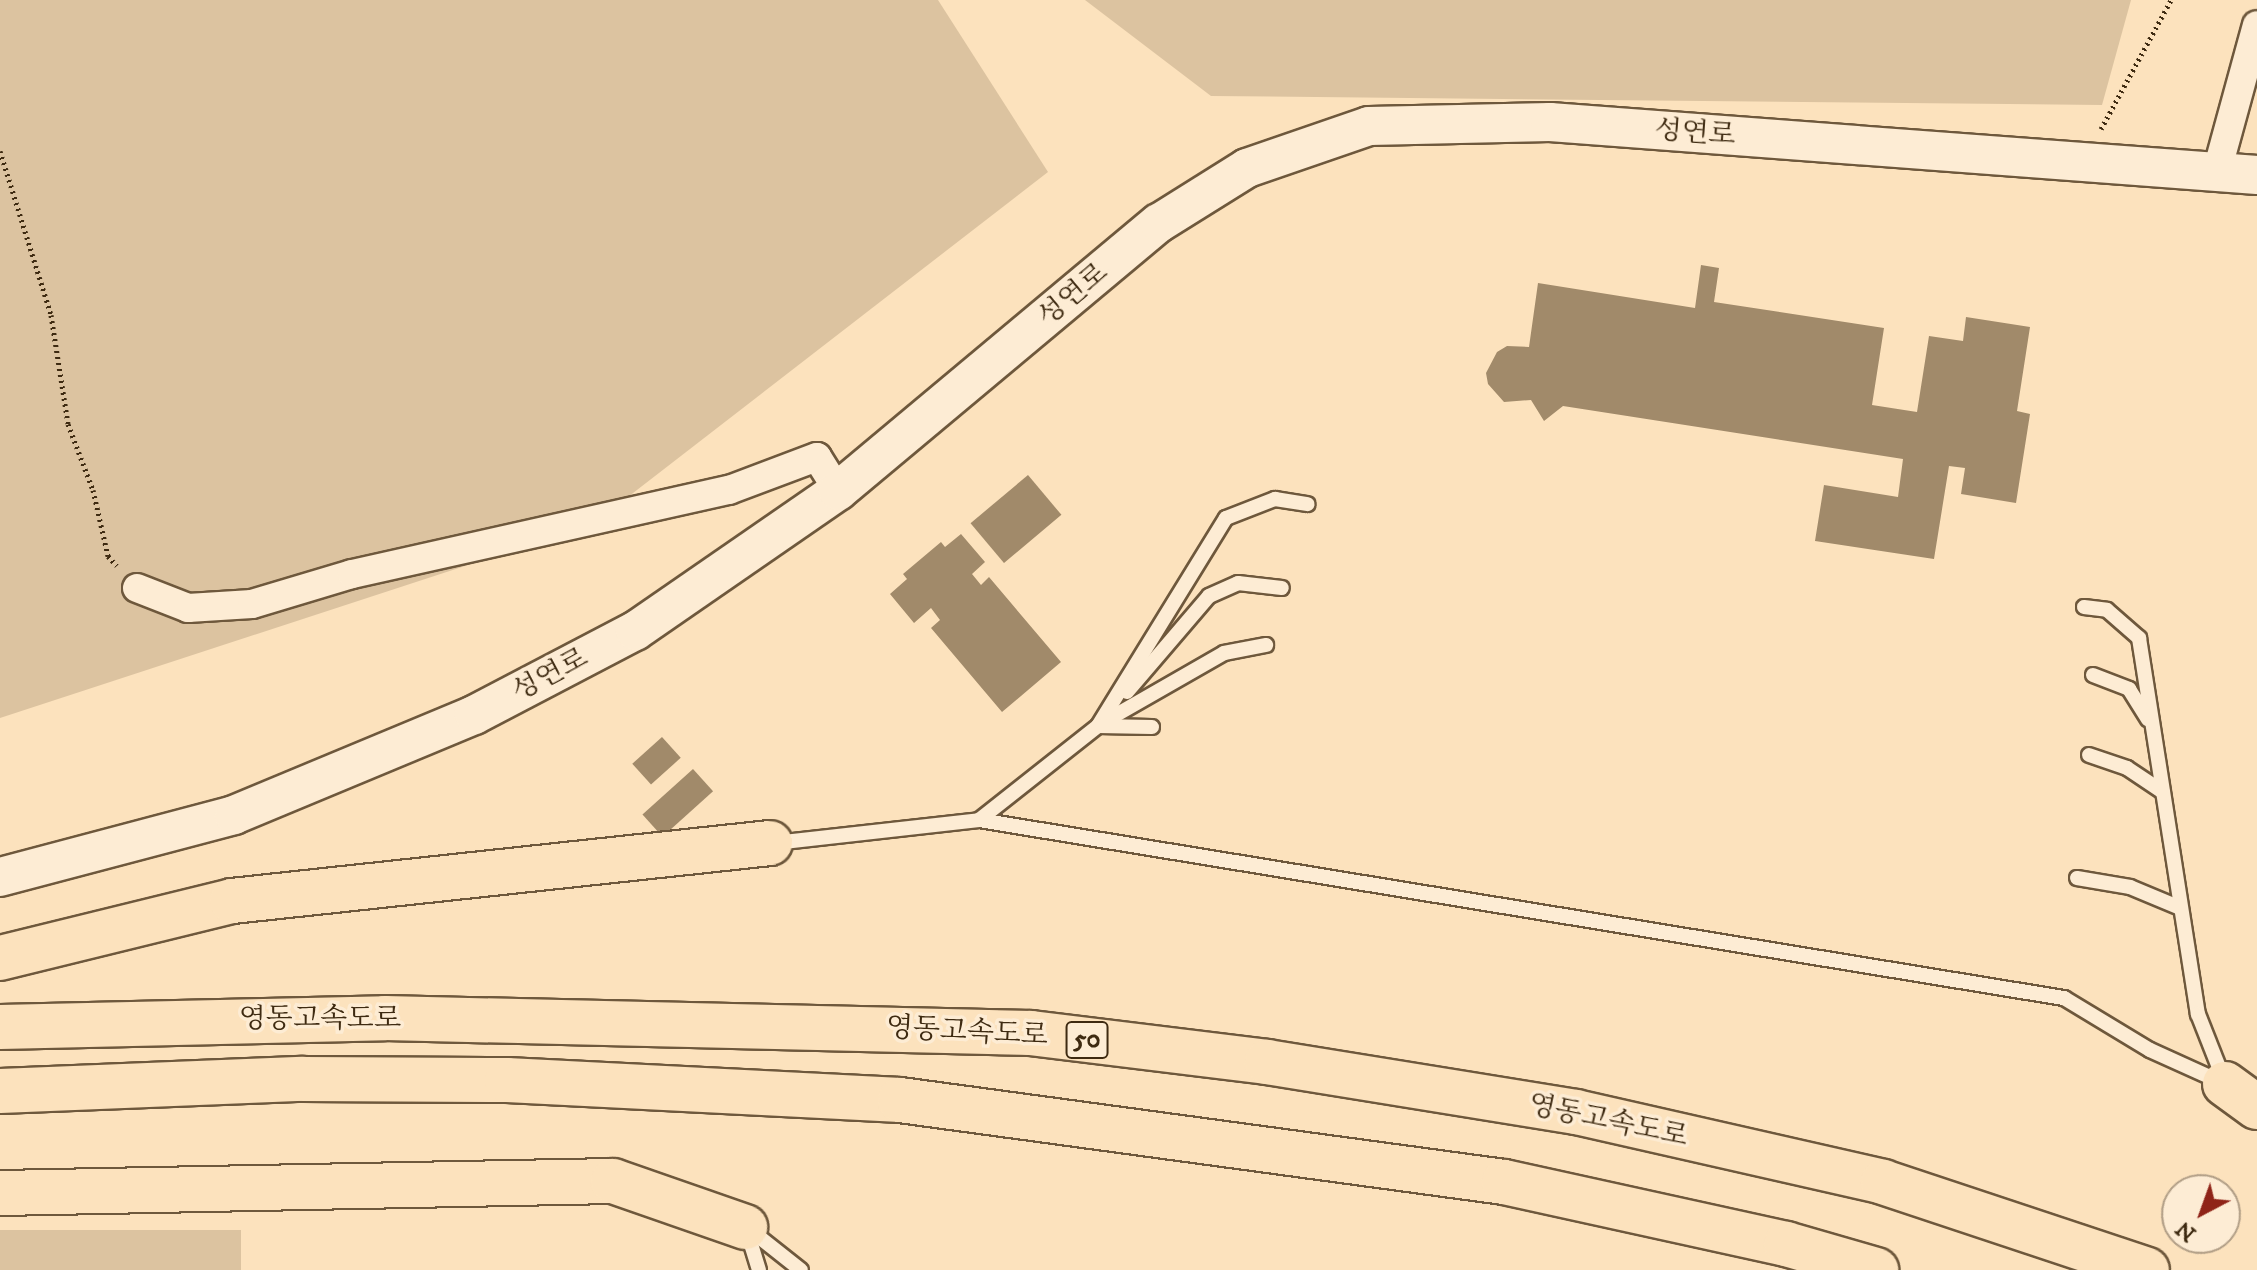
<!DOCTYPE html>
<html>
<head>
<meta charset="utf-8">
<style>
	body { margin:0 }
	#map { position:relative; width:2257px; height:1270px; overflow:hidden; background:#fce2bd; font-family:"IM FELL DW Pica","Noto Serif KR",serif }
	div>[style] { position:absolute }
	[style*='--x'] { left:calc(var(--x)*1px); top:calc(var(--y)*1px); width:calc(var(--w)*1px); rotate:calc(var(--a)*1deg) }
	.green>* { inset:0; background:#dcc3a0; transform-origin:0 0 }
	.building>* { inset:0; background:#a18a6a; transform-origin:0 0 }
	.path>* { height:5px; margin-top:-2.5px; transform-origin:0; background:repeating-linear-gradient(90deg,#3e2a11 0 2px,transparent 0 6px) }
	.roads { filter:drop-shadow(2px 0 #6e583c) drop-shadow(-2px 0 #6e583c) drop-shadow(0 2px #6e583c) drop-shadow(0 -2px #6e583c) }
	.service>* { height:14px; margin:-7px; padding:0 7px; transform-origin:7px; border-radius:7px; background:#fdecd4 }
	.minor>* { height:28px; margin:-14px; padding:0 14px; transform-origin:14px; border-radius:14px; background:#fdecd4 }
	.secondary>* { height:38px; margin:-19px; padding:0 19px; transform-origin:19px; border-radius:19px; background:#fdecd4 }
	.motorway>* { height:44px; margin:-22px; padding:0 22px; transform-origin:22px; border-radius:22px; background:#fce2bd }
	span { translate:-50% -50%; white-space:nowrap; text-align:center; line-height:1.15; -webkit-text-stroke:7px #fdecd4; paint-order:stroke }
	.shield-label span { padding:2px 6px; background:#fdecd4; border:2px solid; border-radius:6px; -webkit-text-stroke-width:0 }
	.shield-label { font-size:26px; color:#3e2a11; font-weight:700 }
	.street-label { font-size:28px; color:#3e2a11 }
	.north { position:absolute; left:2161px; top:1174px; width:80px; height:80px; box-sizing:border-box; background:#fdecd4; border:2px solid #b19e86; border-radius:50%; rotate:221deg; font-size:22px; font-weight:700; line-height:32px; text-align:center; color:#3e2a11 }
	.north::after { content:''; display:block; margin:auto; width:28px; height:36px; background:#8f2418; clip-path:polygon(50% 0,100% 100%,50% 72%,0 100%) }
</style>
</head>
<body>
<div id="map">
	<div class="green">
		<i style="clip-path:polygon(0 0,938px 0,1048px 172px,593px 524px,0 718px)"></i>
		<i style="clip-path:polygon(1085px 0,2131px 0,2102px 105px,1211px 96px)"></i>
		<i style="left:0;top:1230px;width:241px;height:40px"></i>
	</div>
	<div class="building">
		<i style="clip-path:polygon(1701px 265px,1719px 268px,1714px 302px,1884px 328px,1872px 405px,1917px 412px,1929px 336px,1963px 341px,1966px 317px,2030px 327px,2017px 411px,2030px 414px,2016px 503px,1961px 494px,1965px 468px,1949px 466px,1934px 559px,1815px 541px,1824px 485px,1898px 497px,1903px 459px,1563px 406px,1544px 421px,1531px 400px,1504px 402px,1488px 384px,1486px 373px,1497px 352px,1507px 346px,1529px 347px,1538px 283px,1695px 308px)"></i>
		<i style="left:1028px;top:475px;width:52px;height:75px;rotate:50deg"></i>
		<i style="clip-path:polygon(961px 534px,985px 562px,972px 574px,981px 585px,989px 577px,1061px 662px,1002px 712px,931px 628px,940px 620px,931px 608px,914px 623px,890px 594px,907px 579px,903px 574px,941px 542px,945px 547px)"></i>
		<i style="left:662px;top:737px;width:28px;height:40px;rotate:48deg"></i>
		<i style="left:693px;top:769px;width:30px;height:68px;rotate:48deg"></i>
	</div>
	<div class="path">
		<i style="--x:2101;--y:129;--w:147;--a:-61.5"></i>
		<i style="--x:0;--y:151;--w:172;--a:72.7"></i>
		<i style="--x:51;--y:315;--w:110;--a:81.1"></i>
		<i style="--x:68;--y:424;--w:71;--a:69.3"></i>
		<i style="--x:93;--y:490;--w:68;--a:77.2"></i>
		<i style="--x:108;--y:556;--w:13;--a:48"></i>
	</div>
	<div class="roads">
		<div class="service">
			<i style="--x:2084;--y:607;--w:23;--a:7"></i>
			<i style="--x:2107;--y:610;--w:43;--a:41.2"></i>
			<i style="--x:2139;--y:638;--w:381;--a:81.1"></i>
			<i style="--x:2198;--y:1014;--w:71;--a:68.5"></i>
			<i style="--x:2093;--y:675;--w:39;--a:21"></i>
			<i style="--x:2129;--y:689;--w:36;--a:58"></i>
			<i style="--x:1127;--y:692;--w:126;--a:-49.5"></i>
			<i style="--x:1209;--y:596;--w:32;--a:-24"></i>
			<i style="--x:1238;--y:583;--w:44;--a:6.5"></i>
			<i style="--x:1102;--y:723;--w:141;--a:-29.8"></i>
			<i style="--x:1224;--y:653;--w:43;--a:-10.8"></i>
			<i style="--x:1098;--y:726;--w:244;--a:-58.4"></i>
			<i style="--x:1226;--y:518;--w:53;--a:-21.2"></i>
			<i style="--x:1275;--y:499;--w:33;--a:9"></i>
			<i style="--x:2089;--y:755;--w:40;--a:18.9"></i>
			<i style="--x:2127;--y:768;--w:43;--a:33.7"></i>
			<i style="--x:979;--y:820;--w:152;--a:-38.3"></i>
			<i style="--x:1098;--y:726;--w:54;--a:1.1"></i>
			<i style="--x:775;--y:843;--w:205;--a:-6.4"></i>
			<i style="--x:979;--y:820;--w:1100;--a:9.32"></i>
			<i style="--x:2064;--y:998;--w:100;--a:31.2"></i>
			<i style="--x:2150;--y:1050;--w:78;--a:24.3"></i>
			<i style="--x:2077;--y:878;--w:54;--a:9.6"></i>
			<i style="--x:2130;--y:887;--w:52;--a:22.6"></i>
			<i style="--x:749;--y:1229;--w:66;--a:38.3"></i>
			<i style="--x:747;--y:1231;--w:41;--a:72.9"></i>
		</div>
		<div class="minor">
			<i style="--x:2217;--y:171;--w:151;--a:-74.7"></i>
			<i style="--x:137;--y:588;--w:55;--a:21.4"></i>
			<i style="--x:188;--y:608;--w:64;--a:-3.6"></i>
			<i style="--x:252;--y:604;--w:104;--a:-16.7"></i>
			<i style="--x:352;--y:574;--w:386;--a:-12.6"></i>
			<i style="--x:729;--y:490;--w:94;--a:-20.6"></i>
			<i style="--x:817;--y:457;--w:40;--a:58"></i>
		</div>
		<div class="secondary">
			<i style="--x:0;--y:877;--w:242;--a:-14.8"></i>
			<i style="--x:234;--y:815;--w:260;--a:-22.6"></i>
			<i style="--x:474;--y:715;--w:182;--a:-27.6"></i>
			<i style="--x:635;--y:631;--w:247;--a:-34.6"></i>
			<i style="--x:838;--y:491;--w:418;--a:-39.9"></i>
			<i style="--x:1159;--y:223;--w:104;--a:-32"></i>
			<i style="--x:1247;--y:168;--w:129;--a:-19"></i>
			<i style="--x:1369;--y:126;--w:181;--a:-1.3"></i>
			<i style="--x:1550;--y:122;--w:709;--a:4.29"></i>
		</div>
		<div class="motorway">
			<i style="--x:0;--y:958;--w:239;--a:-13.8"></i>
			<i style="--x:232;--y:901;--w:541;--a:-6.15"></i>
			<i style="--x:0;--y:1027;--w:385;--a:-1.3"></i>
			<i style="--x:385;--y:1018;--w:646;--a:1.33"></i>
			<i style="--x:1031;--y:1033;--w:238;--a:7"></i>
			<i style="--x:1267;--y:1062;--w:313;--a:9.2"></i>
			<i style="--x:1576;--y:1112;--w:315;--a:12.8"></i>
			<i style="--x:1883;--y:1182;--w:278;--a:18.4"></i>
			<i style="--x:2225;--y:1084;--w:39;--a:36"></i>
			<i style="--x:0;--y:1091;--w:303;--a:-2.3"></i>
			<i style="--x:303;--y:1079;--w:204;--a:0.3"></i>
			<i style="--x:507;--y:1080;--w:394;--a:2.9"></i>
			<i style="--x:900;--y:1100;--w:610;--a:7.73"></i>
			<i style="--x:1504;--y:1182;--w:289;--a:12.4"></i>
			<i style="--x:1786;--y:1244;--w:94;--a:16.1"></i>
			<i style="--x:0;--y:1193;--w:613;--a:-1.12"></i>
			<i style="--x:613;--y:1181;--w:140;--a:19.2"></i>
		</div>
	</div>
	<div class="shield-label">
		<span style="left:1087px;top:1040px">50</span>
	</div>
	<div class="street-label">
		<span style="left:1695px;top:133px;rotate:4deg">성연로</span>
		<span style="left:1073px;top:295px;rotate:-40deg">성연로</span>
		<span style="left:550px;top:675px;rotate:-28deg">성연로</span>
		<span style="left:320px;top:1019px">영동고속도로</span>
		<span style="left:967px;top:1032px;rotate:3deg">영동고속도로</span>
		<span style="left:1608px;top:1121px;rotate:12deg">영동고속도로</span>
	</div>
	<div class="north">N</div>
</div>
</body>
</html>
